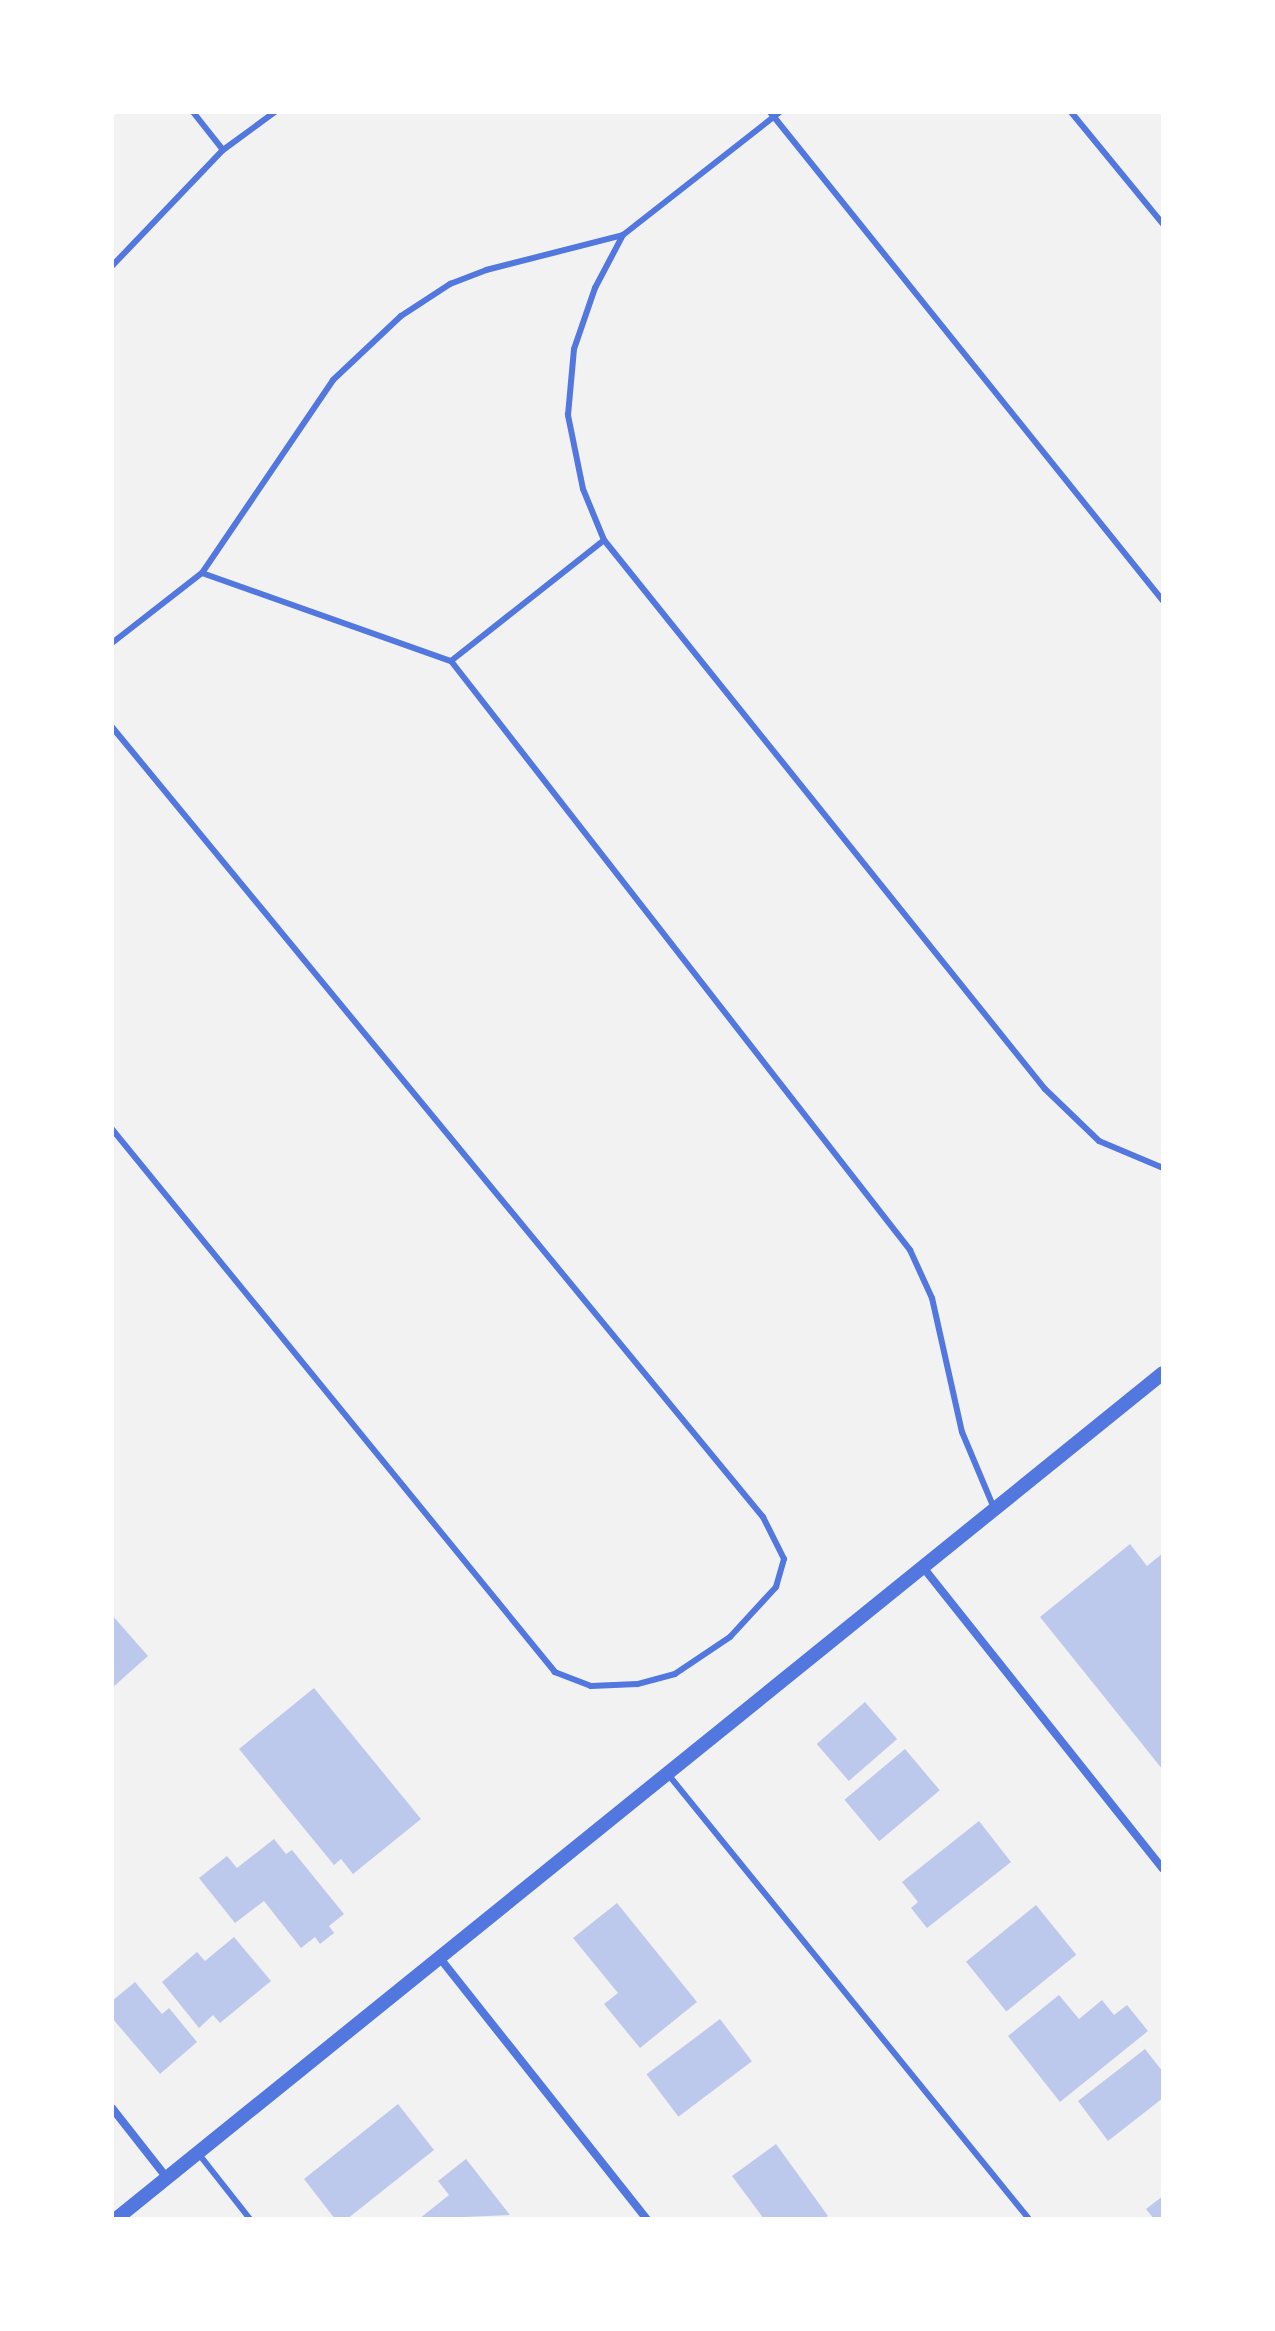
<!DOCTYPE html>
<html>
<head>
<meta charset="utf-8">
<style>
	body { margin:0 }
	#map { position:relative; width:1275px; height:2331px; overflow:hidden; background:#f2f2f2; font-family:"Alegreya Sans",sans-serif }
	div>[style] { position:absolute }
	[style*='--x'] { left:calc(var(--x)*1px); top:calc(var(--y)*1px); width:calc(var(--w)*1px); rotate:calc(var(--a)*1deg) }
	.building>* { inset:0; background:#bdc9ec; transform-origin:0 0 }
	.service>* { height:6px; margin:-3px; padding:0 3px; transform-origin:3px; border-radius:3px; background:#5277de }
	.minor>* { height:8px; margin:-4px; padding:0 4px; transform-origin:4px; border-radius:4px; background:#5277de }
	.tertiary>* { height:14px; margin:-7px; padding:0 7px; transform-origin:7px; border-radius:7px; background:#5277de }
	span { translate:-50% -50%; white-space:nowrap; text-align:center; line-height:1.15; -webkit-text-stroke:7px #fff; paint-order:stroke }
	.frame { position:absolute; inset:0; border:114px solid #fff; pointer-events:none }
</style>
</head>
<body>
<div id="map">
	<div class="building">
		<i style="clip-path:polygon(1130px 1544px,1147px 1566px,1163px 1553px,1163px 1770px,1040px 1617px)"></i>
		<i style="clip-path:polygon(112px 1615px,148px 1656px,112px 1688px)"></i>
		<i style="clip-path:polygon(314px 1688px,421px 1819px,353px 1874px,341px 1859px,334px 1865px,239px 1749px)"></i>
		<i style="left:865px;top:1702px;width:49px;height:64px;rotate:49deg"></i>
		<i style="left:905px;top:1749px;width:54px;height:79px;rotate:50deg"></i>
		<i style="clip-path:polygon(979px 1821px,1011px 1862px,927px 1928px,911px 1908px,918px 1902px,902px 1882px)"></i>
		<i style="clip-path:polygon(274px 1839px,286px 1854px,292px 1850px,344px 1914px,329px 1926px,334px 1933px,320px 1944px,315px 1937px,301px 1948px,264px 1901px,235px 1923px,199px 1878px,227px 1856px,237px 1868px)"></i>
		<i style="clip-path:polygon(617px 1903px,697px 2002px,640px 2048px,604px 2004px,618px 1993px,573px 1938px)"></i>
		<i style="left:1036px;top:1905px;width:64px;height:90px;rotate:51deg"></i>
		<i style="clip-path:polygon(234px 1937px,271px 1981px,220px 2023px,213px 2015px,199px 2028px,162px 1982px,197px 1952px,205px 1961px)"></i>
		<i style="clip-path:polygon(135px 1982px,162px 2014px,169px 2008px,197px 2042px,160px 2074px,112px 2018px,112px 2001px)"></i>
		<i style="clip-path:polygon(1059px 1995px,1079px 2019px,1102px 2000px,1114px 2015px,1127px 2005px,1148px 2031px,1060px 2102px,1008px 2036px)"></i>
		<i style="left:720px;top:2019px;width:53px;height:92px;rotate:53deg"></i>
		<i style="clip-path:polygon(1145px 2049px,1163px 2072px,1163px 2098px,1108px 2141px,1078px 2101px)"></i>
		<i style="clip-path:polygon(398px 2104px,434px 2150px,347px 2219px,335px 2219px,304px 2179px)"></i>
		<i style="clip-path:polygon(776px 2144px,828px 2216px,823px 2219px,764px 2219px,732px 2176px)"></i>
		<i style="clip-path:polygon(466px 2159px,510px 2215px,419px 2219px,449px 2195px,438px 2181px)"></i>
		<i style="clip-path:polygon(1163px 2196px,1163px 2219px,1154px 2219px,1146px 2209px)"></i>
	</div>
	<div class="service">
		<i style="--x:193;--y:112;--w:48;--a:51.7"></i>
		<i style="--x:770;--y:112;--w:627;--a:51.21"></i>
		<i style="--x:1071;--y:112;--w:145;--a:50.6"></i>
		<i style="--x:112;--y:266;--w:161;--a:-46.3"></i>
		<i style="--x:223;--y:150;--w:64;--a:-36.2"></i>
		<i style="--x:604;--y:540;--w:55;--a:-112.4"></i>
		<i style="--x:583;--y:489;--w:76;--a:-101.5"></i>
		<i style="--x:568;--y:415;--w:66;--a:-84.8"></i>
		<i style="--x:574;--y:349;--w:65;--a:-71"></i>
		<i style="--x:595;--y:288;--w:60;--a:-62.2"></i>
		<i style="--x:623;--y:235;--w:199;--a:-38.1"></i>
		<i style="--x:202;--y:573;--w:233;--a:-55.8"></i>
		<i style="--x:333;--y:380;--w:93;--a:-43.3"></i>
		<i style="--x:401;--y:316;--w:59;--a:-33.1"></i>
		<i style="--x:450;--y:284;--w:39;--a:-21"></i>
		<i style="--x:486;--y:270;--w:141;--a:-14.3"></i>
		<i style="--x:112;--y:643;--w:114;--a:-37.9"></i>
		<i style="--x:202;--y:573;--w:264;--a:19.5"></i>
		<i style="--x:451;--y:661;--w:747;--a:52.07"></i>
		<i style="--x:910;--y:1250;--w:53;--a:65.4"></i>
		<i style="--x:932;--y:1298;--w:137;--a:77.4"></i>
		<i style="--x:962;--y:1432;--w:82;--a:67.2"></i>
		<i style="--x:451;--y:661;--w:195;--a:-38.3"></i>
		<i style="--x:604;--y:540;--w:704;--a:51.23"></i>
		<i style="--x:1045;--y:1089;--w:75;--a:43.9"></i>
		<i style="--x:1099;--y:1141;--w:69;--a:22.9"></i>
		<i style="--x:112;--y:727;--w:1024;--a:50.51"></i>
		<i style="--x:763;--y:1517;--w:47;--a:63.4"></i>
		<i style="--x:784;--y:1559;--w:29;--a:106"></i>
		<i style="--x:776;--y:1587;--w:68;--a:132.6"></i>
		<i style="--x:730;--y:1637;--w:66;--a:146.1"></i>
		<i style="--x:675;--y:1674;--w:39;--a:165"></i>
		<i style="--x:637;--y:1684;--w:46;--a:177.5"></i>
		<i style="--x:591;--y:1686;--w:39;--a:-159"></i>
		<i style="--x:555;--y:1672;--w:701;--a:-129.21"></i>
		<i style="--x:667;--y:1773;--w:574;--a:50.94"></i>
		<i style="--x:198;--y:2153;--w:84;--a:51.8"></i>
	</div>
	<div class="minor">
		<i style="--x:922;--y:1566;--w:387;--a:51.5"></i>
		<i style="--x:439;--y:1957;--w:335;--a:51.6"></i>
		<i style="--x:112;--y:2108;--w:89;--a:51.8"></i>
	</div>
	<div class="tertiary">
		<i style="--x:116;--y:2219;--w:1346;--a:-38.94"></i>
	</div>
	<div class="frame"></div>
</div>
</body>
</html>
